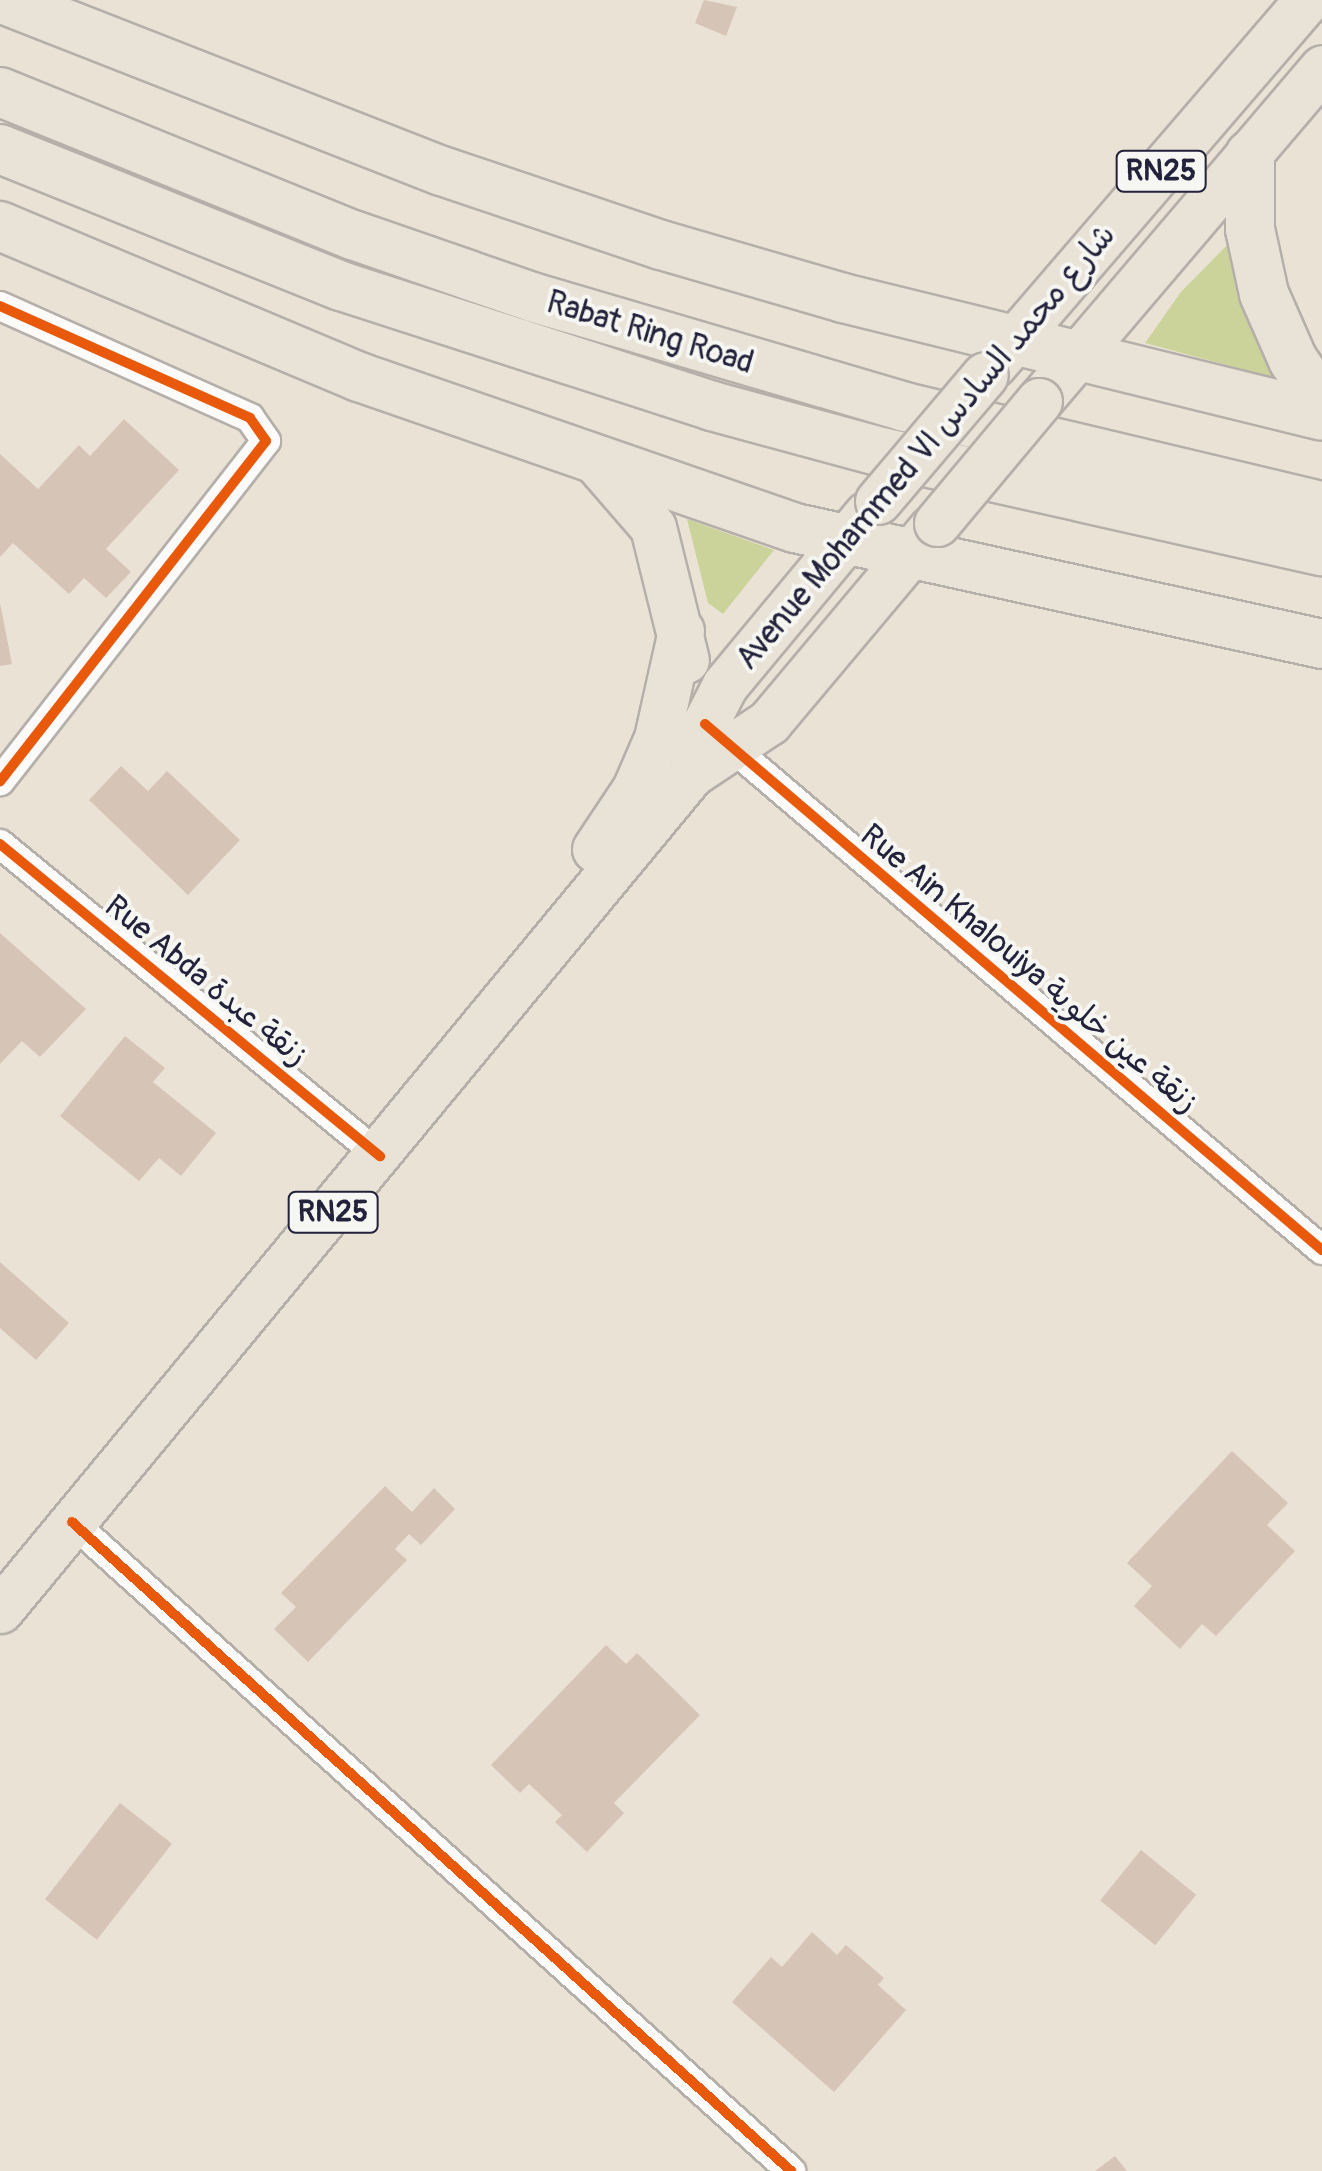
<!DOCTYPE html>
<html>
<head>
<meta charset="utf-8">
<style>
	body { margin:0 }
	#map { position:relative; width:1322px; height:2171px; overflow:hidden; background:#ebe2d6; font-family:Pangolin,"Playpen Sans Arabic",sans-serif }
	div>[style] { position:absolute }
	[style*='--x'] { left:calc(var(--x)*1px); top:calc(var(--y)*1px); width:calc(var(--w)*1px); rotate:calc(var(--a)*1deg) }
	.green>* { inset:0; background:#cbd39b }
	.building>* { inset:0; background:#d6c4b7; transform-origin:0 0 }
	.roads { filter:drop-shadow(2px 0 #b5afaa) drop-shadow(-2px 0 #b5afaa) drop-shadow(0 2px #b5afaa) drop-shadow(0 -2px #b5afaa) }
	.minor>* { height:28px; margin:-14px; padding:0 14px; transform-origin:14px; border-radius:14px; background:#fcfbf9 }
	.primary>* { height:45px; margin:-22.5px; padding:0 22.5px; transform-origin:22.5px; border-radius:22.5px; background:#e9e2d6 }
	.trunk>* { height:48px; margin:-24px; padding:0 24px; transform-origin:24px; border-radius:24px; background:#e9e2d6 }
	.bridges { filter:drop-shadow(2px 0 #b5afaa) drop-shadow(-2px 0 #b5afaa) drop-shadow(0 2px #b5afaa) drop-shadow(0 -2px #b5afaa) }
	.primary-bridge>* { height:45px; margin:-22.5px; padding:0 22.5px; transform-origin:22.5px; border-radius:22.5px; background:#e9e2d6 }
	.cycleway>* { height:10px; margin:-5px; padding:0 5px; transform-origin:5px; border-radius:5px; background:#e8590c }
	span { translate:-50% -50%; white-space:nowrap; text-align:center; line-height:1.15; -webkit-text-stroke:8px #f6f6f2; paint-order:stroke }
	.shield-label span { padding:2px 8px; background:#f6f6f2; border:2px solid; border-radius:8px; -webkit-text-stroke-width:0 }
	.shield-label { font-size:30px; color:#22223b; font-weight:700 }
	.street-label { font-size:32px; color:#22223b }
</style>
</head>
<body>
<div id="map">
	<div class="green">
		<i style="clip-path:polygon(1233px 239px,1282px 380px,1145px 343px,1181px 292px)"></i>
		<i style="clip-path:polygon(687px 519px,774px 550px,723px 614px,708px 603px)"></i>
	</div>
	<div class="building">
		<i style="clip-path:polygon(704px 0,737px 7px,726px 36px,695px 23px)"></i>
		<i style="clip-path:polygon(124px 419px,179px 470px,106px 549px,131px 572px,106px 598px,84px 578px,69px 594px,13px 543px,0 557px,0 454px,38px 489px,79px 445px,90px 456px)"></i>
		<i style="clip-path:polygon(0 603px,12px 664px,0 666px)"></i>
		<i style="clip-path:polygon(121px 766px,148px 791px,167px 771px,240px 840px,188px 895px,89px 800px)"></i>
		<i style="clip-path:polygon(0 933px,86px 1009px,40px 1057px,22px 1041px,0 1064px)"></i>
		<i style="clip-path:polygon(125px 1036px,165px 1068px,153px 1082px,216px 1133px,181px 1176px,159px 1158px,139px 1181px,60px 1116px)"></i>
		<i style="clip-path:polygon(0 1262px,69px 1323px,36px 1360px,0 1328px)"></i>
		<i style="clip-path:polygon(1232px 1451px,1288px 1503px,1267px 1525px,1295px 1551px,1216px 1636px,1202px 1624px,1180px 1649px,1134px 1606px,1152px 1586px,1127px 1563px)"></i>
		<i style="clip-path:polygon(385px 1486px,412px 1512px,434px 1488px,455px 1509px,421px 1545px,409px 1534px,395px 1549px,407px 1560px,308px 1662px,274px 1629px,296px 1607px,281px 1593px)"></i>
		<i style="clip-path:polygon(606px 1645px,626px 1664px,637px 1653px,700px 1715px,614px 1803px,624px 1813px,587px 1852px,555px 1822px,562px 1815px,529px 1784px,520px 1793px,491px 1765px)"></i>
		<i style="left:120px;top:1803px;width:66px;height:122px;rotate:38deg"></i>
		<i style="left:1141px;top:1850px;width:71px;height:65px;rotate:39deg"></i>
		<i style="clip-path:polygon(812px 1932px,837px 1955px,846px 1945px,884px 1978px,878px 1985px,906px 2010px,834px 2092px,732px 2002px,771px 1957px,782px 1967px)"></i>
		<i style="clip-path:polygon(1115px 2156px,1127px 2171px,1095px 2171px)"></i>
	</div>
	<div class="roads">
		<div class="minor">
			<i style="--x:0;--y:306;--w:274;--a:24.1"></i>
			<i style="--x:250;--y:418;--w:28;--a:55"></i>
			<i style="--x:266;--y:441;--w:432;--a:128"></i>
			<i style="--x:722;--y:739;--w:788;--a:40.42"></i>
			<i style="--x:0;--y:844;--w:492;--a:39.4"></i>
			<i style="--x:72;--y:1522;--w:969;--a:42.07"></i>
		</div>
		<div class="primary">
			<i style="--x:993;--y:365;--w:481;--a:-49.3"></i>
			<i style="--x:1039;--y:401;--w:437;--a:-49.6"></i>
			<i style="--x:594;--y:459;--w:90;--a:49.1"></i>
			<i style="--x:653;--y:527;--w:137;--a:76.1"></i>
			<i style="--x:691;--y:774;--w:52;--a:-74.4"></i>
			<i style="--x:705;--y:724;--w:44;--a:-62.9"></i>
			<i style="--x:725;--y:685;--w:222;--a:-50.3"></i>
			<i style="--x:595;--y:849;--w:72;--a:-56.3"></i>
			<i style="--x:635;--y:789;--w:56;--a:-66.7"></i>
			<i style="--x:657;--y:738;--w:110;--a:-77.4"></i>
			<i style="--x:0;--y:1610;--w:1085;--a:-50.42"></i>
			<i style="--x:691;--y:774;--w:94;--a:-33.7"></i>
			<i style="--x:769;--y:722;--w:253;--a:-50"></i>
		</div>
		<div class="trunk">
			<i style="--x:5;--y:0;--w:469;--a:21.4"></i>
			<i style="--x:442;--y:171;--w:231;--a:18.7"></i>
			<i style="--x:661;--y:245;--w:190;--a:16.2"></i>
			<i style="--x:843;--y:298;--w:493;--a:13.8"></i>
			<i style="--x:0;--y:92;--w:381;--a:22.1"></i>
			<i style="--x:353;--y:235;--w:193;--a:19.1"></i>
			<i style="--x:535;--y:298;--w:386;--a:16.4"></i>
			<i style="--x:905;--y:407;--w:429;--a:13.4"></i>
			<i style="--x:0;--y:149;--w:367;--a:21.9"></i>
			<i style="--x:341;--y:286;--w:390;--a:17.9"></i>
			<i style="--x:712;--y:406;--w:175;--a:15.2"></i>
			<i style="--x:881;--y:452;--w:452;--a:12.7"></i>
			<i style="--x:1250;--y:155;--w:74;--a:90"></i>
			<i style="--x:1250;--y:229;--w:66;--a:77.8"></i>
			<i style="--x:1264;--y:294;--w:72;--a:66.3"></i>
			<i style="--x:1293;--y:360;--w:51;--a:55.4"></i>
			<i style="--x:0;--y:226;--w:389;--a:22.8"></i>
			<i style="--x:359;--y:377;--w:461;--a:19.1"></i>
			<i style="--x:795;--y:528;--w:540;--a:12.41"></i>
		</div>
	</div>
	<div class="bridges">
		<div class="primary-bridge">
			<i style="--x:878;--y:501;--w:165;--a:-49.7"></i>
			<i style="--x:937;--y:523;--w:159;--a:-50.1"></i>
		</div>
	</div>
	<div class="cycleway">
		<i style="--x:0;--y:306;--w:274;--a:24.1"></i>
		<i style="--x:250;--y:418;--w:28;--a:55"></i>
		<i style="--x:266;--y:441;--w:432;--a:128"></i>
		<i style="--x:705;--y:724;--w:811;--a:40.45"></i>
		<i style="--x:0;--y:844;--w:492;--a:39.4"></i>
		<i style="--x:72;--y:1522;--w:969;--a:42.07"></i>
	</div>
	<div class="shield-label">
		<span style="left:1161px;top:171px">RN25</span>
		<span style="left:333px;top:1212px">RN25</span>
	</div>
	<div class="street-label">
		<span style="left:650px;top:333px;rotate:17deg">Rabat Ring Road</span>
		<span style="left:926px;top:447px;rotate:-50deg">Avenue Mohammed VI شارع محمد السادس</span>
		<span style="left:1029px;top:969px;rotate:40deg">Rue Ain Khalouiya زنقة عين خلوية</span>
		<span style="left:206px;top:981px;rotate:39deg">Rue Abda زنقة عبدة</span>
	</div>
</div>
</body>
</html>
